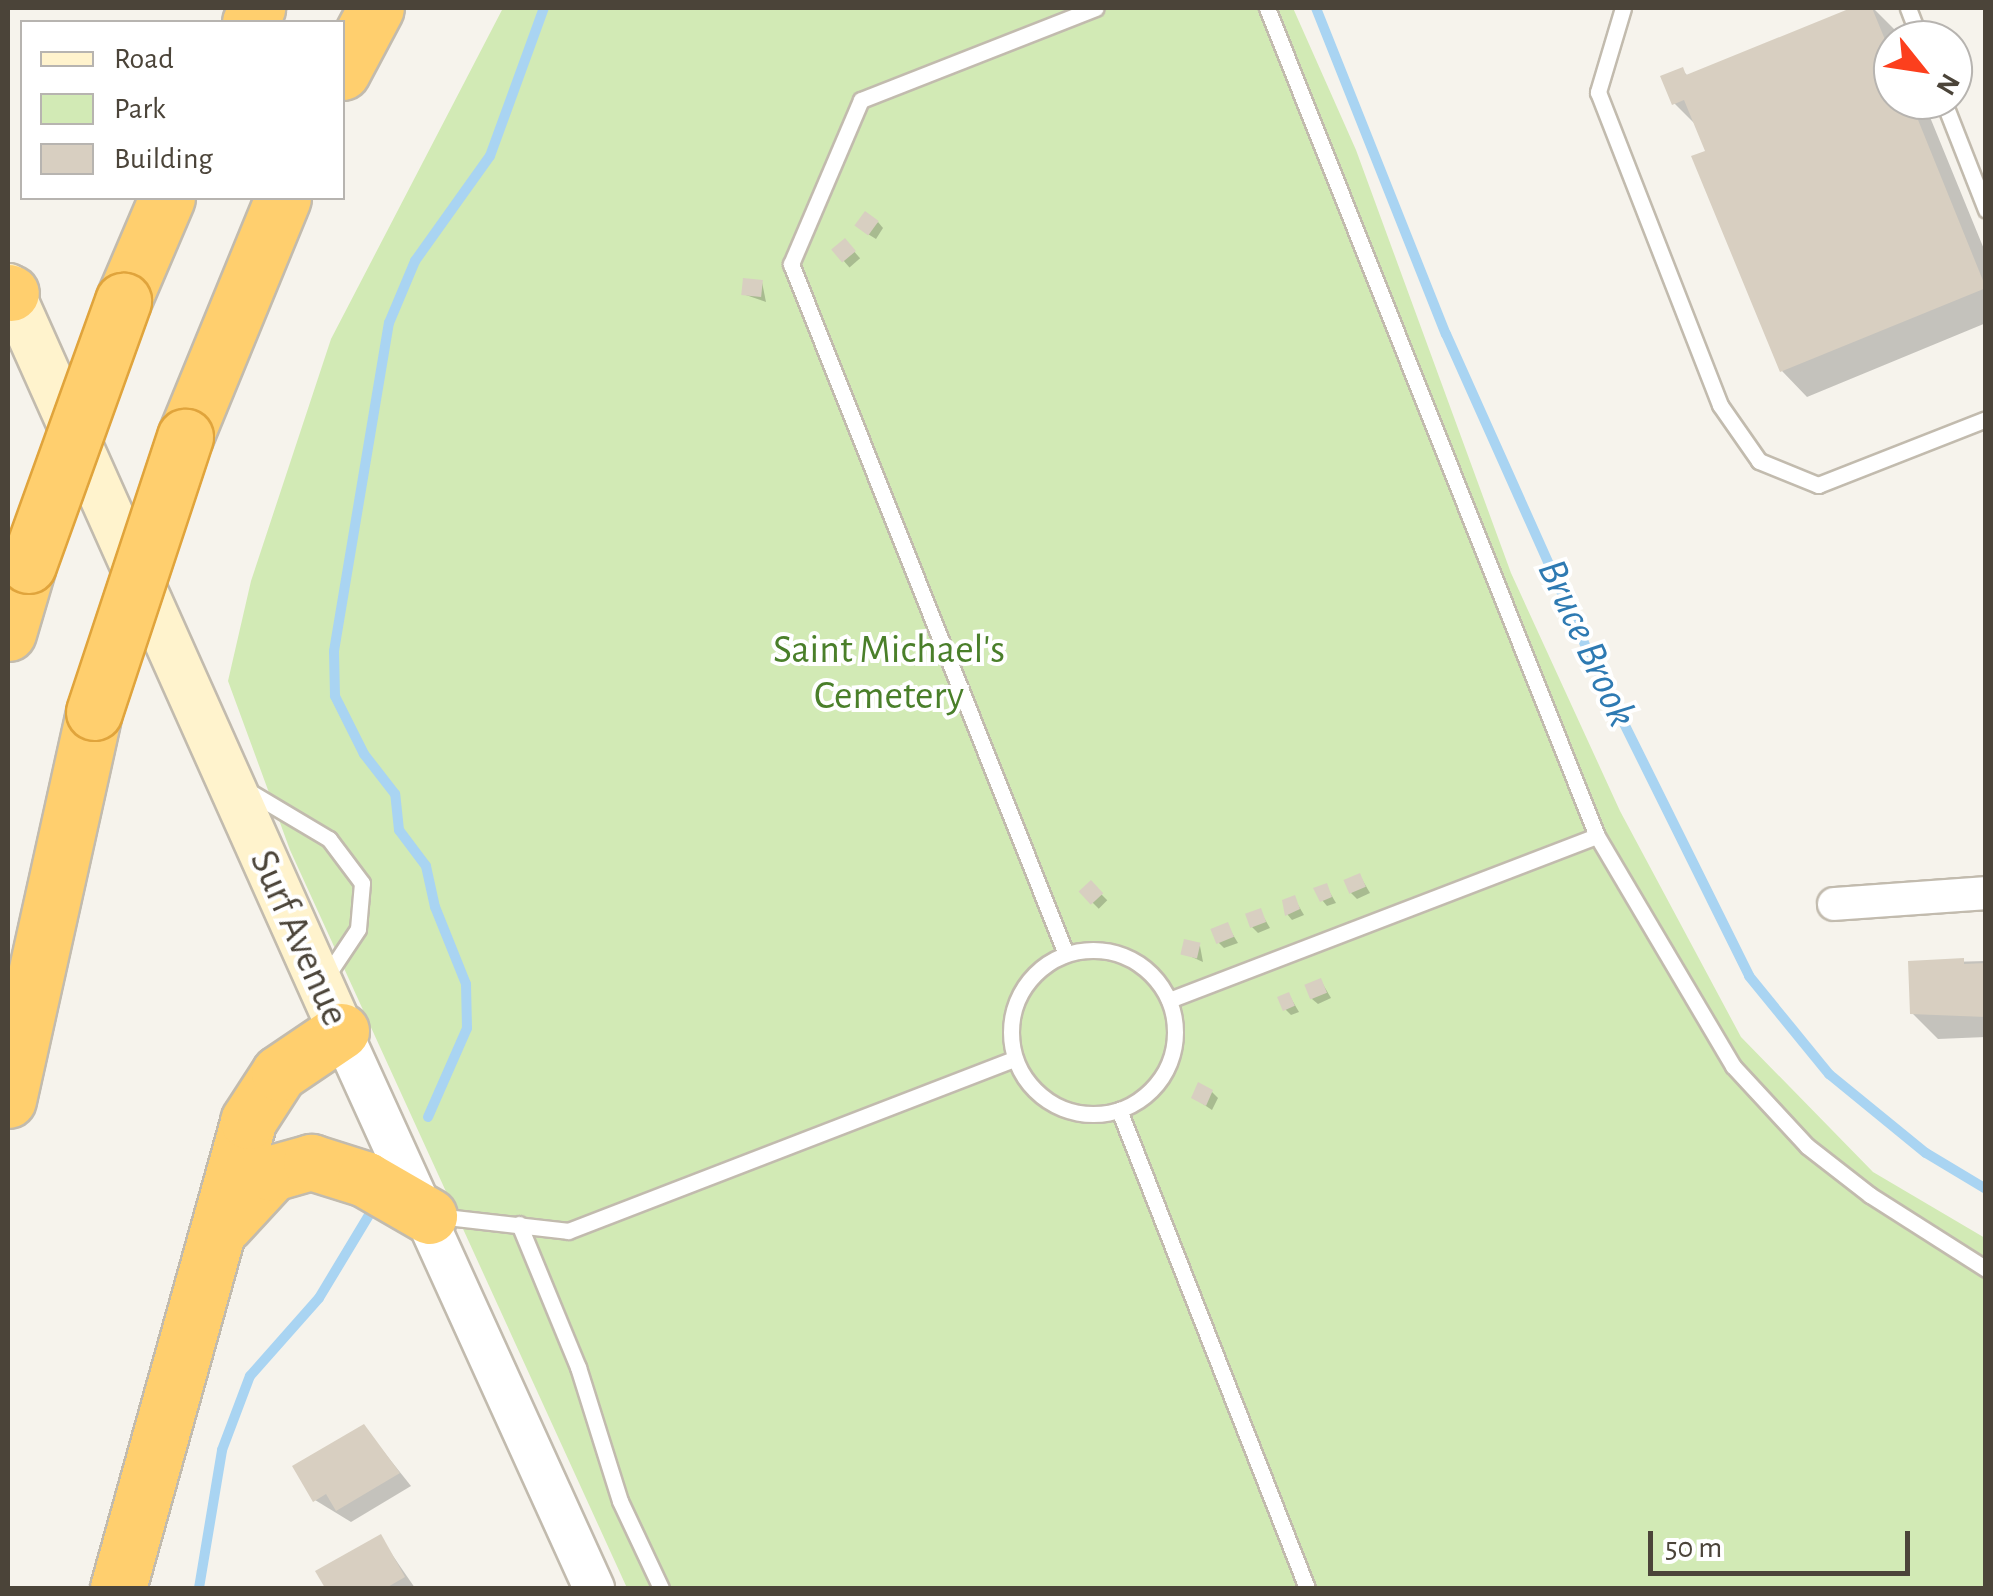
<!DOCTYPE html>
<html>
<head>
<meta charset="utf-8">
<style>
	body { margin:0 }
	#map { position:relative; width:1993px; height:1596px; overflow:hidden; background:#f6f3ec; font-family:"Alegreya Sans",sans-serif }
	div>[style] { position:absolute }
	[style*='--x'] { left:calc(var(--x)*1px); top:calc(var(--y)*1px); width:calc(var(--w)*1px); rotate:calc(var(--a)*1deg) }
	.green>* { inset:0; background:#d2eab5 }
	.shadow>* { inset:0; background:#0003; transform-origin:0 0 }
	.stream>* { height:10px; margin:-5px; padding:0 5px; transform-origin:5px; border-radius:5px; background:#a9d4f2 }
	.building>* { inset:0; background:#d8cfc1; transform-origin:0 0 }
	.roads { filter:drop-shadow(2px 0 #c2bbae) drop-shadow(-2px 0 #c2bbae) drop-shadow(0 2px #c2bbae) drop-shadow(0 -2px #c2bbae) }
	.service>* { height:15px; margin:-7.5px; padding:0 7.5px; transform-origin:7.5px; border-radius:7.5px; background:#fff }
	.service>.ring { margin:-7.5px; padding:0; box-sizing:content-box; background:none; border:15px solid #fff; border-radius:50% }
	.minor>* { height:32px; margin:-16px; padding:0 16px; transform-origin:16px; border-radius:16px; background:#fff }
	.tertiary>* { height:40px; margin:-20px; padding:0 20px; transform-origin:20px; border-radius:20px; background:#fff }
	.secondary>* { height:45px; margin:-22.5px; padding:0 22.5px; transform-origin:22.5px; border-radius:22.5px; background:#fff3cd }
	.motorway>* { height:55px; margin:-27.5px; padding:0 27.5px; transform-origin:27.5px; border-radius:27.5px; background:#ffcf6e }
	.bridges { filter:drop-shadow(2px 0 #e0a43c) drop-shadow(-2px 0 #e0a43c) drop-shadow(0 2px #e0a43c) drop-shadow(0 -2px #e0a43c) }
	.motorway-bridge>* { height:55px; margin:-27.5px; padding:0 27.5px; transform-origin:27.5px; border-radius:27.5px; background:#ffcf6e }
	span { translate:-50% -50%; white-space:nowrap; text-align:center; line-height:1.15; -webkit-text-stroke:8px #fff; paint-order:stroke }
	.park-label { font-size:40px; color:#4a7f2a }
	.street-label { font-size:40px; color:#4b4439 }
	.water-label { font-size:42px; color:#2e7ab2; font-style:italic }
	.frame { position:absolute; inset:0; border:10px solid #4b4439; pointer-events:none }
	.legend { position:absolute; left:20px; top:20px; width:325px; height:180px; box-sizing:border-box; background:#fff; border:2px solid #b7b4b0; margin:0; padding:12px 18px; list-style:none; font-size:30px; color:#4b4439 }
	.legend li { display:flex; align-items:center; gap:20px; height:50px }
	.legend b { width:50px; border:2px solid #b7b4b0 }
	.north { position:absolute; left:1873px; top:20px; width:100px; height:100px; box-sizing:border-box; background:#fff; border:2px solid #b7b4b0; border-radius:50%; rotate:120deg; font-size:28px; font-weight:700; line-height:40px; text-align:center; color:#4b4439 }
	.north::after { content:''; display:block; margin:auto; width:35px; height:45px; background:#fc3f1d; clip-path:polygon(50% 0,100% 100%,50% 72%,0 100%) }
	.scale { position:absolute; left:1648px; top:1531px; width:262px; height:45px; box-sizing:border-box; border:5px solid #4b4439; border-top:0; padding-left:12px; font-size:30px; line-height:35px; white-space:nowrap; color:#4b4439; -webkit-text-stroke:8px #fff; paint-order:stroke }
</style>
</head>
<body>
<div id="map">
	<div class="green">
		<i style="clip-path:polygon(503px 8px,1293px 8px,1356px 150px,1511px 573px,1620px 811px,1741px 1037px,1873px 1172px,1985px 1238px,1985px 1588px,627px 1588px,290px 850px,228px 681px,251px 581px,331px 339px)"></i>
	</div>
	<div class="shadow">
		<i style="clip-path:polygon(1858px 8px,1873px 8px,1894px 29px,1893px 100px,1923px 100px,1986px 254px,1986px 323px,1807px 397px,1782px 371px,1708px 152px,1698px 127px,1674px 103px,1682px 70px,1689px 77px)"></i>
		<i style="clip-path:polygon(878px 222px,883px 228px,876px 239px,863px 231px)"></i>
		<i style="left:845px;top:241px;width:23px;height:14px;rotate:49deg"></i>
		<i style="clip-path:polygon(762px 282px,766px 302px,743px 294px)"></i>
		<i style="clip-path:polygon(1360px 876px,1370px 893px,1357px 899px,1351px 893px)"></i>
		<i style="left:1091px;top:884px;width:23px;height:12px;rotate:45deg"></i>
		<i style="clip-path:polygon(1326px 886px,1336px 903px,1327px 906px,1322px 900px)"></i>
		<i style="clip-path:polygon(1294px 898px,1304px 915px,1292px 920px,1287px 914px)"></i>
		<i style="clip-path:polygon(1260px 911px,1270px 928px,1258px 933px,1252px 927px)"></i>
		<i style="clip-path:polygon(1227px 925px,1238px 943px,1224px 948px,1218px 942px)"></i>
		<i style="clip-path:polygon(1200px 946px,1203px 962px,1183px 953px)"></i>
		<i style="clip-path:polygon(1986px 961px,1986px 1037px,1938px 1039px,1912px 1013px,1910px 963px)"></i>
		<i style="clip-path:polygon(1321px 981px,1331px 998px,1318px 1004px,1312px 999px)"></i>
		<i style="clip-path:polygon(1289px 995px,1299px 1012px,1291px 1015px,1285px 1009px)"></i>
		<i style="clip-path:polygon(1212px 1092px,1218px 1098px,1212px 1110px,1194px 1098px)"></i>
		<i style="clip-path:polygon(364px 1427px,411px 1486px,351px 1522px,315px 1500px)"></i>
		<i style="clip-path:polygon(380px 1537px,415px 1588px,328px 1588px,319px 1572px)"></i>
	</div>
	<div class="stream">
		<i style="--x:1316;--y:8;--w:351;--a:68.3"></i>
		<i style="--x:1446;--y:334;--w:350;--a:65.9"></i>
		<i style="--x:1589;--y:653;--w:360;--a:63.6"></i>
		<i style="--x:1749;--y:976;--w:127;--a:50.8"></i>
		<i style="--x:1829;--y:1074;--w:125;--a:39.2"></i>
		<i style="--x:1926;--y:1153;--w:70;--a:31"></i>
		<i style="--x:428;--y:1117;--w:97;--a:-66.3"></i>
		<i style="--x:467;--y:1028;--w:44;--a:-91.3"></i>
		<i style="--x:466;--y:984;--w:83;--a:-111.9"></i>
		<i style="--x:435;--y:907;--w:42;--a:-102.4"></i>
		<i style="--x:426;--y:866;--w:45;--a:-126.9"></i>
		<i style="--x:399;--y:830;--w:36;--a:-96"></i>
		<i style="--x:395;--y:794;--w:51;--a:-127.8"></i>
		<i style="--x:364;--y:754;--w:65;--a:-116.6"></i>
		<i style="--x:335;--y:696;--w:45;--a:-91.3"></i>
		<i style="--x:334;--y:651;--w:333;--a:-80.5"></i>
		<i style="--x:389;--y:323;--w:67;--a:-67.2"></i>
		<i style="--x:415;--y:261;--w:129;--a:-54.5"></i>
		<i style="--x:490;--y:156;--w:158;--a:-70"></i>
		<i style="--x:199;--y:1588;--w:140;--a:-80.5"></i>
		<i style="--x:222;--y:1450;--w:79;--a:-69.3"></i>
		<i style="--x:250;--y:1376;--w:104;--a:-48.5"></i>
		<i style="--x:319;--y:1298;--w:97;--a:-58.9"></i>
	</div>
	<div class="building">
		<i style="clip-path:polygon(1851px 8px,1872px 8px,1893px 59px,1893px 100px,1910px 100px,1986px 288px,1780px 372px,1691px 156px,1705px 151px,1684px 100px,1672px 105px,1660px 76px,1683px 67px,1686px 75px)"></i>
		<i style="left:865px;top:211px;width:17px;height:18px;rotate:36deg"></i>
		<i style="left:845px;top:238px;width:17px;height:18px;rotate:50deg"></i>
		<i style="left:743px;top:278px;width:20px;height:17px;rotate:6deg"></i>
		<i style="left:1360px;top:873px;width:15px;height:18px;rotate:67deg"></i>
		<i style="left:1091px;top:880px;width:18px;height:17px;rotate:47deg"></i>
		<i style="clip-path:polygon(1327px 883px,1332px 897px,1320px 902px,1313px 888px)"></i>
		<i style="clip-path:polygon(1295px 895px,1300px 909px,1285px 916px,1282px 900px)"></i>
		<i style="left:1261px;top:908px;width:15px;height:17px;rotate:70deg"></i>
		<i style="left:1228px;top:922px;width:16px;height:19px;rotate:68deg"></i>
		<i style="left:1184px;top:939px;width:17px;height:16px;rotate:13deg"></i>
		<i style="clip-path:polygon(1964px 958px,1964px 964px,1986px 963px,1986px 1017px,1910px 1014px,1908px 961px)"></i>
		<i style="left:1321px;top:978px;width:16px;height:18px;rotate:68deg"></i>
		<i style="left:1289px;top:992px;width:15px;height:13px;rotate:67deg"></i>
		<i style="clip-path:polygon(1198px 1082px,1213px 1090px,1206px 1106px,1191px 1098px)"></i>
		<i style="clip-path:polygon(364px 1424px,400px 1473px,336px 1511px,326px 1494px,313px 1502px,292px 1466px)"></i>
		<i style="clip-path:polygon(381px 1534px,405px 1577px,386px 1588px,325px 1588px,315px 1571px)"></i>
	</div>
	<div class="roads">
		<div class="service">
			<i style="--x:1267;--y:8;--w:891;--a:68.27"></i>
			<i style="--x:1597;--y:836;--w:267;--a:59.4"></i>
			<i style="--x:1733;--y:1066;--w:109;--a:47.2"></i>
			<i style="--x:1807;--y:1146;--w:80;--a:37.9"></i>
			<i style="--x:1870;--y:1195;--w:138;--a:32.5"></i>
			<i style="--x:1623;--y:8;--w:88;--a:106.6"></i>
			<i style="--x:1598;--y:92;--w:336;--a:68.7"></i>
			<i style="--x:1720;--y:405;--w:68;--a:55.1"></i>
			<i style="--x:1759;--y:461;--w:64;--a:22.1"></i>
			<i style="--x:1818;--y:485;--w:180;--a:-21.4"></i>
			<i style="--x:1908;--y:8;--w:34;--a:69"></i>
			<i style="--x:1943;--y:100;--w:118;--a:68.6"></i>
			<i style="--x:245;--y:789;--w:98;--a:30.8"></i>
			<i style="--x:329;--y:839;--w:55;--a:53.1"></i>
			<i style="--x:362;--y:883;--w:46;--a:95"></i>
			<i style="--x:358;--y:929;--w:61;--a:123.7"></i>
			<i class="ring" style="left:1011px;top:950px;width:149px;height:149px"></i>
			<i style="--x:1066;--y:954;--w:743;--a:-111.73"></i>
			<i style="--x:791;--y:264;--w:178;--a:-66.9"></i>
			<i style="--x:861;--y:100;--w:252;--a:-21.4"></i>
			<i style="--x:1169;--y:1000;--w:458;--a:-21"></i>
			<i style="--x:1119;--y:1110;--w:514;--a:68.53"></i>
			<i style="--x:437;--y:1216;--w:132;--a:6.5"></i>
			<i style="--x:568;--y:1231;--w:478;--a:-21.1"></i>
			<i style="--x:519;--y:1224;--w:155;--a:67.6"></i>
			<i style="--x:578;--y:1367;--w:140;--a:72.6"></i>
			<i style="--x:620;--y:1501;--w:96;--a:64.8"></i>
		</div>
		<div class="minor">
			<i style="--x:1834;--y:904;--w:152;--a:-4.1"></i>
		</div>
		<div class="tertiary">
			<i style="--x:341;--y:1031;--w:612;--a:65.57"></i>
		</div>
		<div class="secondary">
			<i style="--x:8;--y:286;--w:816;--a:65.92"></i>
		</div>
		<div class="motorway">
			<i style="--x:250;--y:22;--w:16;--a:-63"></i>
			<i style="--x:342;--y:72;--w:72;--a:-62"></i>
			<i style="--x:8;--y:292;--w:3;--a:18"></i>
			<i style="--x:123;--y:301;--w:112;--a:-66.9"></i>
			<i style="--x:185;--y:437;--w:258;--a:-67.7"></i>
			<i style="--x:8;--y:633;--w:71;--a:-73.6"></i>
			<i style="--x:8;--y:1100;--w:397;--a:-77.5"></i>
			<i style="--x:225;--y:1224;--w:69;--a:-47.3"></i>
			<i style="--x:272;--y:1173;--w:41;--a:-15.8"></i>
			<i style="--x:311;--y:1162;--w:57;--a:17.5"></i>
			<i style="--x:365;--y:1179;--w:74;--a:30"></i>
			<i style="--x:118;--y:1588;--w:485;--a:-74.4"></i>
			<i style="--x:248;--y:1121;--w:57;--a:-57.1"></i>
			<i style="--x:279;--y:1073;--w:75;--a:-34.1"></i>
		</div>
	</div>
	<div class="bridges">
		<div class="motorway-bridge">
			<i style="--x:28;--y:565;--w:281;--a:-70.2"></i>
			<i style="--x:94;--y:712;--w:290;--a:-71.7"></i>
		</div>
	</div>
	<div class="park-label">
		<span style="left:889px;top:673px">Saint Michael's<br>Cemetery</span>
	</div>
	<div class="street-label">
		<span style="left:299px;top:938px;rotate:66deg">Surf Avenue</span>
	</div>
	<div class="water-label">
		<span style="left:1587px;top:643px;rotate:65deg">Bruce Brook</span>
	</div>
	<div class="frame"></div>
	<ul class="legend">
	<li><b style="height:12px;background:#fff3cd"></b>Road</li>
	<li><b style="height:28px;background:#d2eab5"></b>Park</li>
	<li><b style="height:28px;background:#d8cfc1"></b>Building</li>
	</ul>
	<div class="north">N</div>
	<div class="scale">50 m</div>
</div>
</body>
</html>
